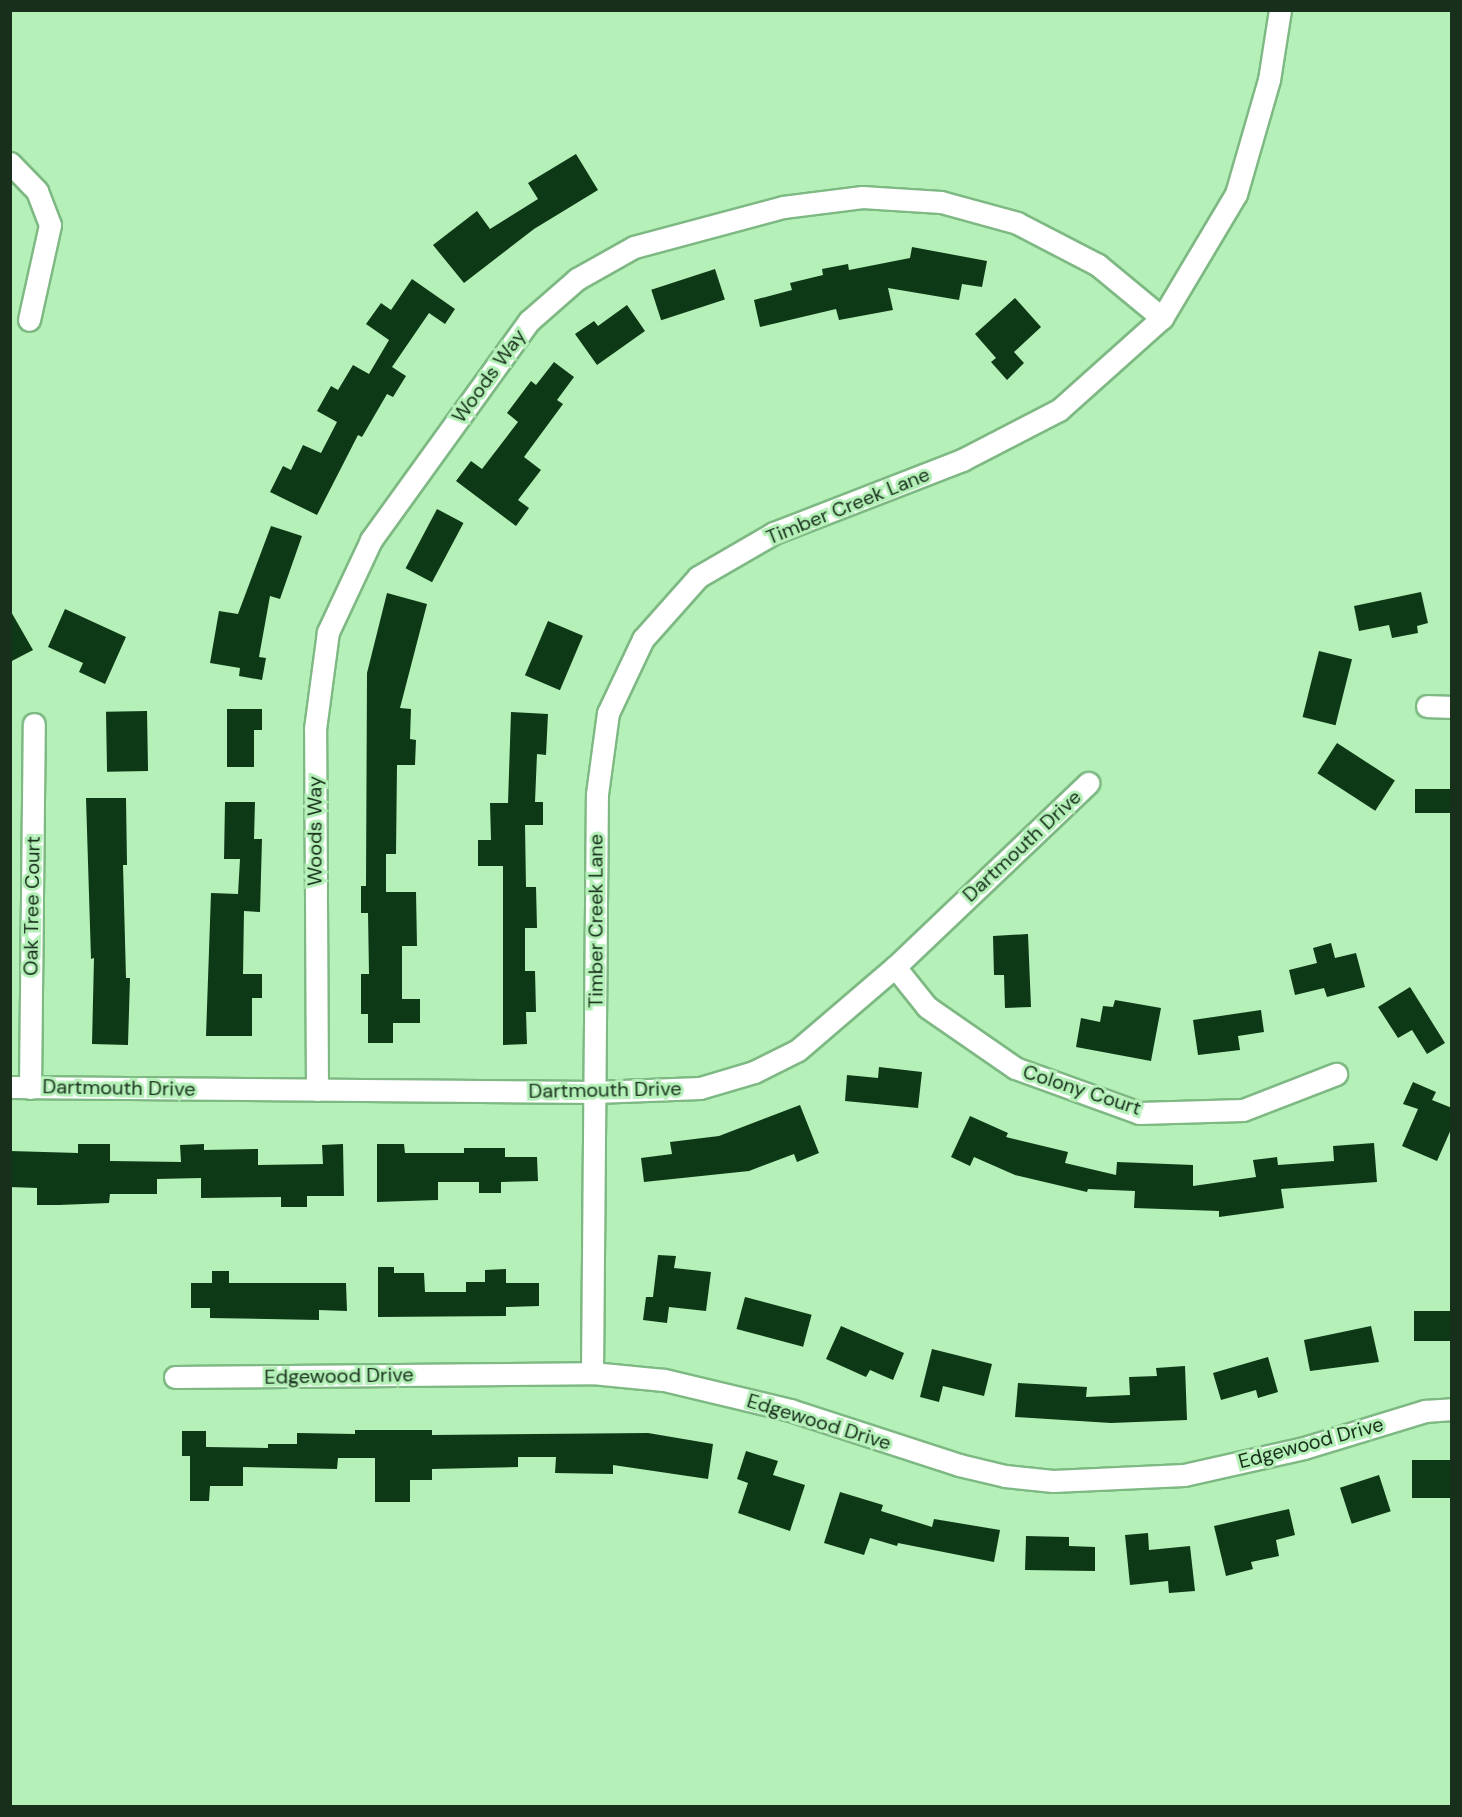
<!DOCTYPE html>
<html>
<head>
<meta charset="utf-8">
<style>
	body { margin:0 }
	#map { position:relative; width:1462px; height:1817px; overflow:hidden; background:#b4f0b8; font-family:"DM Sans",sans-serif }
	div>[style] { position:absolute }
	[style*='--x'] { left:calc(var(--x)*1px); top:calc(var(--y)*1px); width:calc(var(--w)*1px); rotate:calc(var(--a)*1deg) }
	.building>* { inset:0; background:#0e3916; transform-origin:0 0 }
	.roads { filter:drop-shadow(2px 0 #7eb883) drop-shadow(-2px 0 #7eb883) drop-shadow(0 2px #7eb883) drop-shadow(0 -2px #7eb883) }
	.street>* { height:21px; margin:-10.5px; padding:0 10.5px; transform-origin:10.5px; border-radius:10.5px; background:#fff }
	span { translate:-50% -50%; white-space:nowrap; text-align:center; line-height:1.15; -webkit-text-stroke:6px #b4f0b8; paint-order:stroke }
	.street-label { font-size:20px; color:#18301b }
	.frame { position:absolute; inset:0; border:12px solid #18301b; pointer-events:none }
</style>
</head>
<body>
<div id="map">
	<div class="building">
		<i style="clip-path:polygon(576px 154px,598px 190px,534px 229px,464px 283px,433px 245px,477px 211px,490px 229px,538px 199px,528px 183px)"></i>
		<i style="clip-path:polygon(912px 247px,987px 261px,982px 287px,962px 284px,959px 300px,888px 288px,893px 310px,839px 320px,836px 309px,760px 327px,754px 300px,792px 290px,790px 283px,823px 275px,822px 269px,848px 264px,849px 270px,910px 258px)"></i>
		<i style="left:715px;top:269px;width:32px;height:67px;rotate:72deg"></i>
		<i style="clip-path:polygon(412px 279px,455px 309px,445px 324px,429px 313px,392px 367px,406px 376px,393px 397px,387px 394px,362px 437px,358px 435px,317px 515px,270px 492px,283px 466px,291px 470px,303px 445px,321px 453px,337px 422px,317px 411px,331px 386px,338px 390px,353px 365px,369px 374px,389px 340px,366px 324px,381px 303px,391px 310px)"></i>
		<i style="clip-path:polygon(1015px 298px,1041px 327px,1014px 352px,1024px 363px,1007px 380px,991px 362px,996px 358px,975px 334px)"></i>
		<i style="clip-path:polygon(627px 305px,645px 331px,597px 365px,575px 334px,594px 321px,598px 326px)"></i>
		<i style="clip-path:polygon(554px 362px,574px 377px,557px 400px,563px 404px,524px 457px,541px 470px,518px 500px,529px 508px,516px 526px,456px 481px,471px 461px,482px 469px,518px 422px,507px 413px,531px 381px,536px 385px)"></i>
		<i style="left:437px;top:509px;width:30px;height:67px;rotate:28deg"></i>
		<i style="clip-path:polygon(271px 526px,302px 536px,280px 599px,270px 596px,259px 657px,266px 658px,262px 680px,239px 676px,240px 668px,210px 663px,219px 611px,238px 614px)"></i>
		<i style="clip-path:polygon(1421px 592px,1428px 623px,1417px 626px,1418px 633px,1392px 638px,1389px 625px,1359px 631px,1354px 606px)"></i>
		<i style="clip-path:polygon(387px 593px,427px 604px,400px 708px,411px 709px,410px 739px,416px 740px,415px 765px,397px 765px,396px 854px,386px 854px,386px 892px,416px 892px,417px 946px,402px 946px,402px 999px,420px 999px,420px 1023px,393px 1023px,393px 1043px,368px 1043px,368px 1014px,361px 1014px,361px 974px,369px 974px,368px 913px,361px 913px,361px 886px,366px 886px,367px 673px)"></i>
		<i style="clip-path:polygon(65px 609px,126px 637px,105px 684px,79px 672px,83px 663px,48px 647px)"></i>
		<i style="clip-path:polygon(10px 610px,33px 650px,10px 662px)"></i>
		<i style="left:548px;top:621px;width:38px;height:59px;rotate:23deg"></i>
		<i style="left:1319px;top:651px;width:34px;height:68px;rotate:14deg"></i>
		<i style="clip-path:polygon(227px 709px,262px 709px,262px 730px,254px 730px,254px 767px,227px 767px)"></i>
		<i style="left:147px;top:711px;width:60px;height:41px;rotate:89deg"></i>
		<i style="clip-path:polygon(511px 712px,548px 714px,546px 755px,537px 754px,535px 802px,543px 802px,543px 825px,525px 825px,526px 887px,536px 887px,537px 928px,525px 928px,525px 971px,535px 971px,536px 1012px,526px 1012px,527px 1044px,503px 1045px,503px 866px,478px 866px,478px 840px,491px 840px,490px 803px,508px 803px)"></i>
		<i style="left:1337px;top:743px;width:69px;height:36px;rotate:33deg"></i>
		<i style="left:1415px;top:789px;width:37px;height:24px"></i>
		<i style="clip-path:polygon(86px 798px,126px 798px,127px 865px,123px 865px,126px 978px,130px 978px,128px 1045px,92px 1044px,94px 958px,91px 959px)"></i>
		<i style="clip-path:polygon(225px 802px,255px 802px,254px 839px,262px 839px,260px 912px,244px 911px,243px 974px,262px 974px,262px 998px,252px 998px,252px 1036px,206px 1036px,211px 893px,238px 894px,240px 859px,224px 859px)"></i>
		<i style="clip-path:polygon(1028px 934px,1031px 1007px,1005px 1008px,1004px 975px,994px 975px,993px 936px)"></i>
		<i style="clip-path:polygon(1331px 943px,1335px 958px,1356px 953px,1365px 987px,1327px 997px,1324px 988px,1295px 995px,1289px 970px,1317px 963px,1313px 948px)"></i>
		<i style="clip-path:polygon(1410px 987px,1445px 1043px,1427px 1054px,1412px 1030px,1398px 1038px,1378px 1007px)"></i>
		<i style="clip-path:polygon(1115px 1000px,1161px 1008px,1151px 1061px,1076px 1047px,1081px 1018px,1100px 1022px,1103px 1006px,1113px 1007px)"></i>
		<i style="clip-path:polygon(1261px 1010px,1264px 1032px,1238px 1036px,1240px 1050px,1198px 1055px,1193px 1020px)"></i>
		<i style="clip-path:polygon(879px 1067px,922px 1072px,918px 1108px,845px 1101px,847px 1075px,878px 1078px)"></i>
		<i style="clip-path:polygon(1413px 1082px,1436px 1092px,1432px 1100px,1452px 1108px,1452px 1127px,1437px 1161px,1402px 1146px,1418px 1109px,1403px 1104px)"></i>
		<i style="clip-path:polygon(800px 1105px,819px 1153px,797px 1162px,794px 1154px,749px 1171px,644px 1182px,641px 1158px,672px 1154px,670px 1142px,719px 1136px)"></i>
		<i style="clip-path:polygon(970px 1116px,1008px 1133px,1006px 1137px,1068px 1152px,1065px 1163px,1116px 1175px,1117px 1162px,1193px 1165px,1193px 1186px,1256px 1177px,1253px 1160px,1277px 1157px,1278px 1165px,1334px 1161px,1333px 1146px,1374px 1143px,1377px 1182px,1281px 1189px,1284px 1208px,1219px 1217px,1219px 1211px,1134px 1208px,1135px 1191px,1088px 1189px,1087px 1192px,1015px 1175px,974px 1157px,970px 1166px,951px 1157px)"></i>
		<i style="clip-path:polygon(78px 1144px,110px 1144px,110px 1161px,181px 1162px,180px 1145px,204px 1144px,204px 1150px,258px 1149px,258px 1165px,323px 1164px,322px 1145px,343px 1144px,344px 1196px,307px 1196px,307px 1207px,281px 1207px,281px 1197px,201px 1198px,201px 1178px,157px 1179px,157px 1194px,110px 1194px,109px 1203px,59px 1205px,37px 1205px,37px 1188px,10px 1187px,10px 1151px,78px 1153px)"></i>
		<i style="clip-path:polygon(377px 1144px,404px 1144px,405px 1153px,464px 1153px,464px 1148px,505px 1148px,505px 1157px,537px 1157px,538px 1181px,501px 1182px,501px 1193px,479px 1193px,479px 1182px,438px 1182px,438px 1200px,377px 1202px)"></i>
		<i style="clip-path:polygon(658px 1255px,676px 1256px,674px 1268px,711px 1272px,706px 1311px,669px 1307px,667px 1323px,643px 1320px,646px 1297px,653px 1297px)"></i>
		<i style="clip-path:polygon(378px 1267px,394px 1267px,394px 1273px,424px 1273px,425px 1292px,466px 1292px,466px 1282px,485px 1282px,485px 1270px,506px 1269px,506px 1283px,539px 1283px,539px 1306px,506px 1307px,506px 1316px,378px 1317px)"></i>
		<i style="clip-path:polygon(212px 1271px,229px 1271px,229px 1283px,346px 1283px,347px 1311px,319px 1310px,319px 1320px,210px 1318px,210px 1308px,191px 1308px,191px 1283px,212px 1283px)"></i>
		<i style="left:745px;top:1297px;width:69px;height:33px;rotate:15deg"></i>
		<i style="left:1452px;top:1311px;width:30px;height:38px;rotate:90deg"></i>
		<i style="clip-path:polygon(841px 1326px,904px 1353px,893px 1380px,870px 1370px,866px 1377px,826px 1359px)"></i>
		<i style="clip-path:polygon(1371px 1326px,1379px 1362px,1310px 1371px,1304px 1340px)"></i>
		<i style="clip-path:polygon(932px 1349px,992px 1364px,984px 1396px,943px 1386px,939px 1402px,920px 1397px)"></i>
		<i style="clip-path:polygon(1268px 1357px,1278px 1392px,1258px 1398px,1256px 1390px,1221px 1400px,1213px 1373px)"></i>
		<i style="clip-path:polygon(1185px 1366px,1187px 1420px,1111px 1423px,1015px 1417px,1018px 1383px,1087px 1387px,1086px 1397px,1130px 1395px,1129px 1377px,1157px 1376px,1156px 1368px)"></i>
		<i style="clip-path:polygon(355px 1430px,432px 1430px,432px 1435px,648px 1433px,713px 1444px,708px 1479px,613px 1465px,613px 1474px,555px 1473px,556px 1457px,518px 1457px,518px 1467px,432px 1469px,432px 1480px,410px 1480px,410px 1502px,375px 1502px,375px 1458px,338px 1458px,337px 1469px,243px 1467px,243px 1486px,210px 1486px,209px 1501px,190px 1501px,190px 1456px,182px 1456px,182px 1431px,206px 1431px,206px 1447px,268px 1448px,268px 1444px,297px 1444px,297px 1433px,355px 1434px)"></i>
		<i style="clip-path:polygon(746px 1451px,778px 1461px,773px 1475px,805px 1485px,790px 1531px,738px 1513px,748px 1483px,737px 1479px)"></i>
		<i style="left:1452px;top:1460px;width:38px;height:40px;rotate:90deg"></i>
		<i style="left:1379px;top:1475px;width:38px;height:41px;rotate:72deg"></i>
		<i style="clip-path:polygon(840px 1492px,883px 1505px,881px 1511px,932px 1527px,934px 1519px,1000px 1530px,994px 1562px,898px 1543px,897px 1546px,870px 1538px,864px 1555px,824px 1543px)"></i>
		<i style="clip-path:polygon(1289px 1509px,1295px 1535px,1276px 1540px,1279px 1556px,1251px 1562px,1253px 1569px,1226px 1576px,1214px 1526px)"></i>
		<i style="clip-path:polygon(1148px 1533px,1149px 1550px,1190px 1546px,1195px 1591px,1169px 1593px,1168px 1581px,1130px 1585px,1125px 1535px)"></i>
		<i style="clip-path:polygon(1026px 1536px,1069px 1537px,1069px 1546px,1095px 1547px,1095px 1571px,1025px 1570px)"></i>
	</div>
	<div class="roads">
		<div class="street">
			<i style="--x:10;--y:163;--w:39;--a:46"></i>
			<i style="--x:37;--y:191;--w:36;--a:69"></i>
			<i style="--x:50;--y:225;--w:97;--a:102.5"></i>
			<i style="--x:1427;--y:706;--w:25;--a:2"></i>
			<i style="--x:895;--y:967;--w:51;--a:51.3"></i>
			<i style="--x:927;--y:1007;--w:107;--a:34.7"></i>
			<i style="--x:1015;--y:1068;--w:132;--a:19.9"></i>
			<i style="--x:1139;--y:1113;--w:104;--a:-1.7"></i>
			<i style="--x:1243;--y:1110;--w:100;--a:-21.2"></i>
			<i style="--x:10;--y:1087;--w:585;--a:0.49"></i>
			<i style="--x:595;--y:1092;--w:105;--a:-2.2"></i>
			<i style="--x:700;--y:1088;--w:56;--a:-16.5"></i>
			<i style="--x:754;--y:1072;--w:49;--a:-26.6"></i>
			<i style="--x:798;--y:1050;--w:128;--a:-40.6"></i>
			<i style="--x:895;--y:967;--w:267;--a:-43.6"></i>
			<i style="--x:30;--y:1088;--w:364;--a:-89.4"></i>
			<i style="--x:317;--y:1090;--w:361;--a:-90.3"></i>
			<i style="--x:315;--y:729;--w:98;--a:-82.4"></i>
			<i style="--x:328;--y:632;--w:102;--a:-64.9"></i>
			<i style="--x:371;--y:540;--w:270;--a:-54.2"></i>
			<i style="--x:529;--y:321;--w:64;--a:-41.2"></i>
			<i style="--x:577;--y:279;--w:65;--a:-29.3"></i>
			<i style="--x:634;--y:247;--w:154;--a:-15"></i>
			<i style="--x:783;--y:207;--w:80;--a:-7.2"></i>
			<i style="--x:862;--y:197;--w:79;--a:3.6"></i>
			<i style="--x:941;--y:202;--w:79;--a:15.4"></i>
			<i style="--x:1017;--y:223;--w:91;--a:27.4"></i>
			<i style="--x:1098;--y:265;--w:83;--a:39.6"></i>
			<i style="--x:592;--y:1373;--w:579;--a:-89.51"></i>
			<i style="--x:597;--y:794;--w:82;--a:-82.3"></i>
			<i style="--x:608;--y:713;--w:82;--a:-64.7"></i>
			<i style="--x:643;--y:639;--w:83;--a:-48.4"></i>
			<i style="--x:698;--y:577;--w:88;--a:-30.1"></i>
			<i style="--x:774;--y:533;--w:202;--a:-21.2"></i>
			<i style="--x:962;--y:460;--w:109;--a:-27.3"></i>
			<i style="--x:1059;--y:410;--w:138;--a:-41.8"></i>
			<i style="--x:1162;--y:318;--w:144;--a:-59.2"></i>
			<i style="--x:1236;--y:194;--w:119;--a:-73.9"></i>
			<i style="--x:1269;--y:80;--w:71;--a:-81.1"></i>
			<i style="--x:175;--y:1377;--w:417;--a:-0.5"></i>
			<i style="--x:592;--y:1373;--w:72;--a:5.6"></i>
			<i style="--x:664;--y:1380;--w:130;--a:13.4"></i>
			<i style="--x:790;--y:1410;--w:178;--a:18"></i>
			<i style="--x:959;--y:1465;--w:47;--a:13.4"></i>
			<i style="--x:1005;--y:1476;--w:48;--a:5.9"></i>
			<i style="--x:1053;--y:1481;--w:131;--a:-2.6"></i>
			<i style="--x:1184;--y:1475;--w:123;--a:-12.7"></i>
			<i style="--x:1304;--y:1448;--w:127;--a:-17"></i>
			<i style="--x:1425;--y:1411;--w:27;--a:-4"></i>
		</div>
	</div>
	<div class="street-label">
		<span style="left:489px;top:376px;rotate:-54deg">Woods Way</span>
		<span style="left:848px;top:506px;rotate:-22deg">Timber Creek Lane</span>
		<span style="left:315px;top:831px;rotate:-90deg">Woods Way</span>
		<span style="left:1022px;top:846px;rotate:-43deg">Dartmouth Drive</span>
		<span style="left:32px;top:906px;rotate:-89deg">Oak Tree Court</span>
		<span style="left:596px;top:921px;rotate:-90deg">Timber Creek Lane</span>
		<span style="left:119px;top:1088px;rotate:1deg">Dartmouth Drive</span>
		<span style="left:605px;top:1090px;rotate:-1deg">Dartmouth Drive</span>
		<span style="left:1082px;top:1090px;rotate:18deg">Colony Court</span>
		<span style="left:339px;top:1376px;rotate:-1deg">Edgewood Drive</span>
		<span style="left:819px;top:1422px;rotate:17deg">Edgewood Drive</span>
		<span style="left:1311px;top:1443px;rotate:-15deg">Edgewood Drive</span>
	</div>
	<div class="frame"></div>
</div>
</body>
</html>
